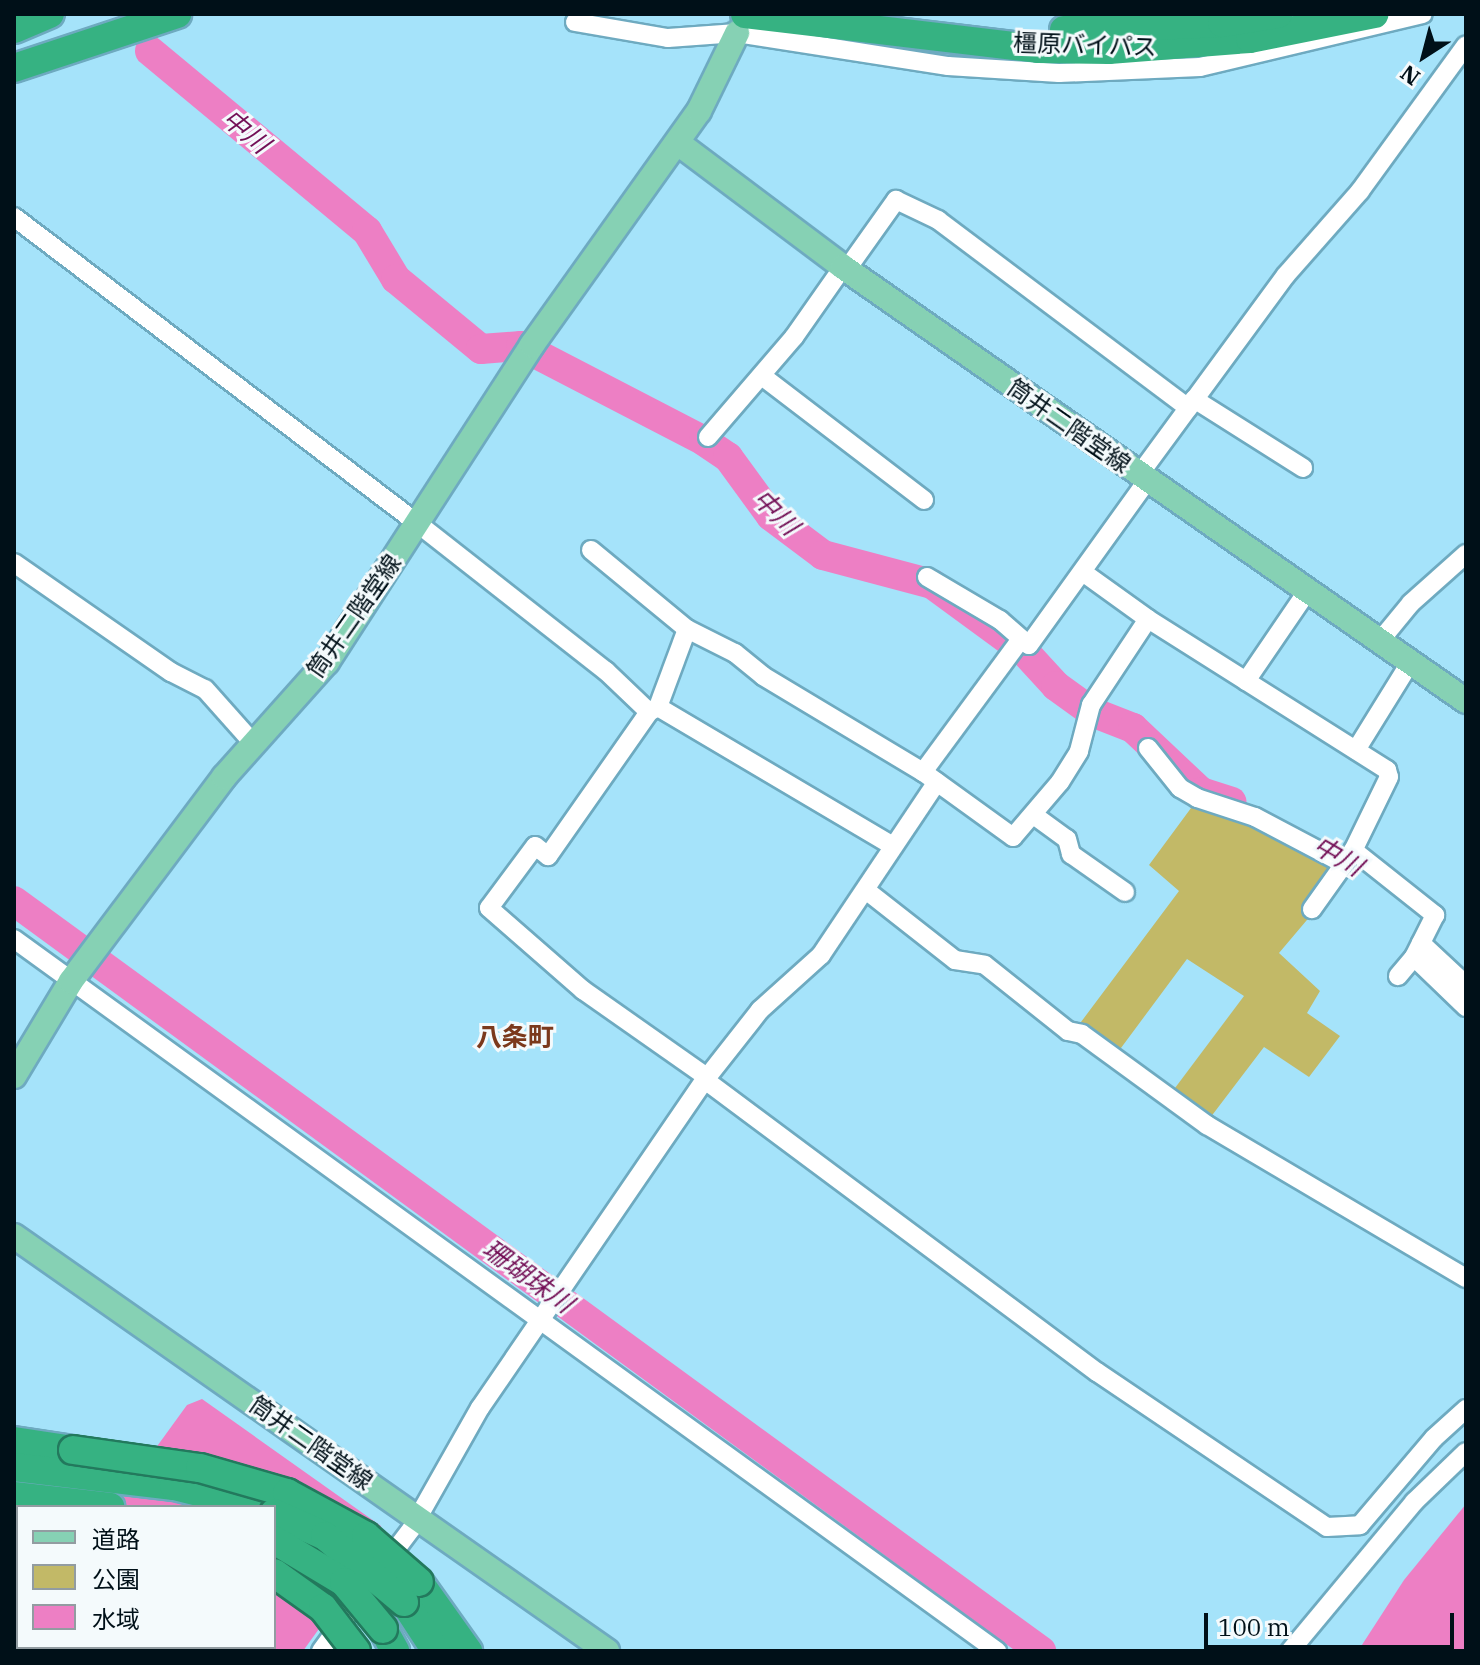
<!DOCTYPE html>
<html>
<head>
<meta charset="utf-8">
<style>
	body { margin:0 }
	#map { position:relative; width:1480px; height:1665px; overflow:hidden; background:#a5e3fa; font-family:"IBM Plex Serif","Noto Sans JP",serif }
	div>[style] { position:absolute }
	[style*='--x'] { left:calc(var(--x)*1px); top:calc(var(--y)*1px); width:calc(var(--w)*1px); rotate:calc(var(--a)*1deg) }
	.green>* { inset:0; background:#c2b967 }
	.water>* { inset:0; background:#ed7fc4 }
	.river>* { height:30px; margin:-15px; padding:0 15px; transform-origin:15px; border-radius:15px; background:#ed7fc4 }
	.roads { filter:drop-shadow(2px 0 #6eaac0) drop-shadow(-2px 0 #6eaac0) drop-shadow(0 2px #6eaac0) drop-shadow(0 -2px #6eaac0) }
	.minor>* { height:18px; margin:-9px; padding:0 9px; transform-origin:9px; border-radius:9px; background:#fff }
	.major>* { height:24px; margin:-12px; padding:0 12px; transform-origin:12px; border-radius:12px; background:#86d1b4 }
	.highway>* { height:28px; margin:-14px; padding:0 14px; transform-origin:14px; border-radius:14px; background:#36b282 }
	.bridges { filter:drop-shadow(2px 0 #23795d) drop-shadow(-2px 0 #23795d) drop-shadow(0 2px #23795d) drop-shadow(0 -2px #23795d) }
	.highway-bridge>* { height:28px; margin:-14px; padding:0 14px; transform-origin:14px; border-radius:14px; background:#36b282 }
	span { translate:-50% -50%; white-space:nowrap; text-align:center; line-height:1.15; -webkit-text-stroke:6px #f4fafc; paint-order:stroke }
	.street-label { font-size:24px; color:#001018 }
	.water-label { font-size:26px; color:#730f56; font-style:italic }
	.neighbourhood-label { font-size:26px; color:#7b391c; font-weight:700 }
	.frame { position:absolute; inset:0; border:16px solid #001018; pointer-events:none }
	.legend { position:absolute; left:16px; top:1505px; width:260px; height:144px; box-sizing:border-box; background:#f4fafc; border:2px solid #929ca1; margin:0; padding:10px 14px; list-style:none; font-size:24px; color:#001018 }
	.legend li { display:flex; align-items:center; gap:16px; height:40px }
	.legend b { width:40px; border:2px solid #929ca1 }
	.north { position:absolute; left:1384px; top:16px; width:80px; height:80px; -webkit-text-stroke:6px #f4fafc; paint-order:stroke; rotate:216deg; font-size:22px; font-weight:700; line-height:32px; text-align:center; color:#001018 }
	.north::after { content:''; display:block; margin:auto; width:28px; height:36px; background:#001018; clip-path:polygon(50% 0,100% 100%,50% 72%,0 100%) }
	.scale { position:absolute; left:1204px; top:1613px; width:250px; height:36px; box-sizing:border-box; border:4px solid #001018; border-top:0; padding-left:10px; font-size:24px; line-height:28px; white-space:nowrap; color:#001018; -webkit-text-stroke:6px #f4fafc; paint-order:stroke }
</style>
</head>
<body>
<div id="map">
	<div class="green">
		<i style="clip-path:polygon(1194px 804px,1265px 830px,1334px 867px,1312px 914px,1279px 953px,1320px 991px,1307px 1013px,1340px 1036px,1309px 1077px,1264px 1047px,1210px 1118px,1172px 1092px,1244px 996px,1187px 959px,1118px 1052px,1078px 1026px,1179px 891px,1149px 865px)"></i>
	</div>
	<div class="water">
		<i style="clip-path:polygon(202px 1399px,381px 1526px,383px 1540px,303px 1651px,107px 1647px,274px 1647px,274px 1507px,113px 1507px,187px 1405px)"></i>
		<i style="clip-path:polygon(1466px 1504px,1466px 1651px,1358px 1651px,1404px 1580px)"></i>
	</div>
	<div class="river">
		<i style="--x:150;--y:51;--w:282;--a:39.7"></i>
		<i style="--x:367;--y:231;--w:56;--a:58.9"></i>
		<i style="--x:396;--y:279;--w:110;--a:39.5"></i>
		<i style="--x:481;--y:349;--w:40;--a:-4.3"></i>
		<i style="--x:521;--y:346;--w:206;--a:27.4"></i>
		<i style="--x:704;--y:441;--w:29;--a:34"></i>
		<i style="--x:728;--y:457;--w:73;--a:53.9"></i>
		<i style="--x:771;--y:516;--w:65;--a:36.9"></i>
		<i style="--x:823;--y:555;--w:113;--a:14.9"></i>
		<i style="--x:932;--y:584;--w:115;--a:36.2"></i>
		<i style="--x:1025;--y:652;--w:46;--a:47.6"></i>
		<i style="--x:1056;--y:686;--w:44;--a:35.8"></i>
		<i style="--x:1092;--y:712;--w:44;--a:21.3"></i>
		<i style="--x:1133;--y:728;--w:93;--a:43.3"></i>
		<i style="--x:1201;--y:792;--w:32;--a:18"></i>
		<i style="--x:14;--y:901;--w:1272;--a:36.14"></i>
	</div>
	<div class="roads">
		<div class="minor">
			<i style="--x:575;--y:22;--w:94;--a:9.8"></i>
			<i style="--x:668;--y:38;--w:69;--a:-4.1"></i>
			<i style="--x:737;--y:33;--w:214;--a:8.9"></i>
			<i style="--x:948;--y:66;--w:111;--a:3.6"></i>
			<i style="--x:1059;--y:73;--w:141;--a:-2.4"></i>
			<i style="--x:1200;--y:67;--w:229;--a:-13.4"></i>
			<i style="--x:14;--y:217;--w:506;--a:37.21"></i>
			<i style="--x:417;--y:523;--w:240;--a:38.1"></i>
			<i style="--x:606;--y:671;--w:59;--a:43.6"></i>
			<i style="--x:649;--y:712;--w:10;--a:-29"></i>
			<i style="--x:658;--y:707;--w:273;--a:30.6"></i>
			<i style="--x:847;--y:269;--w:85;--a:-54.6"></i>
			<i style="--x:896;--y:200;--w:47;--a:25.5"></i>
			<i style="--x:938;--y:220;--w:313;--a:36.9"></i>
			<i style="--x:762;--y:376;--w:204;--a:37.4"></i>
			<i style="--x:1194;--y:399;--w:129;--a:32.3"></i>
			<i style="--x:708;--y:437;--w:132;--a:-49.3"></i>
			<i style="--x:794;--y:337;--w:85;--a:-55"></i>
			<i style="--x:1139;--y:475;--w:248;--a:-53.7"></i>
			<i style="--x:1286;--y:275;--w:112;--a:-48.6"></i>
			<i style="--x:1360;--y:191;--w:180;--a:-54"></i>
			<i style="--x:591;--y:550;--w:124;--a:39.5"></i>
			<i style="--x:687;--y:629;--w:54;--a:26.6"></i>
			<i style="--x:735;--y:653;--w:36;--a:39"></i>
			<i style="--x:763;--y:676;--w:187;--a:31"></i>
			<i style="--x:923;--y:772;--w:111;--a:35.8"></i>
			<i style="--x:1013;--y:837;--w:72;--a:-49.5"></i>
			<i style="--x:1060;--y:782;--w:36;--a:-58"></i>
			<i style="--x:1079;--y:751;--w:48;--a:-75.4"></i>
			<i style="--x:1091;--y:705;--w:103;--a:-56.5"></i>
			<i style="--x:14;--y:563;--w:191;--a:34.8"></i>
			<i style="--x:171;--y:672;--w:38;--a:27"></i>
			<i style="--x:205;--y:689;--w:74;--a:48.3"></i>
			<i style="--x:1084;--y:573;--w:79;--a:35.7"></i>
			<i style="--x:1148;--y:619;--w:283;--a:32.3"></i>
			<i style="--x:1387;--y:770;--w:7;--a:74"></i>
			<i style="--x:1389;--y:777;--w:85;--a:116"></i>
			<i style="--x:1352;--y:853;--w:69;--a:125.5"></i>
			<i style="--x:927;--y:577;--w:85;--a:30.5"></i>
			<i style="--x:1000;--y:620;--w:38;--a:41"></i>
			<i style="--x:1029;--y:645;--w:202;--a:-54.3"></i>
			<i style="--x:1379;--y:642;--w:50;--a:-50.6"></i>
			<i style="--x:1411;--y:603;--w:74;--a:-41.7"></i>
			<i style="--x:1246;--y:681;--w:107;--a:-55.7"></i>
			<i style="--x:658;--y:707;--w:83;--a:-69.6"></i>
			<i style="--x:649;--y:712;--w:176;--a:125"></i>
			<i style="--x:548;--y:856;--w:16;--a:-142"></i>
			<i style="--x:535;--y:846;--w:77;--a:126.6"></i>
			<i style="--x:489;--y:908;--w:125;--a:41.1"></i>
			<i style="--x:583;--y:990;--w:151;--a:35.1"></i>
			<i style="--x:1148;--y:748;--w:51;--a:51.3"></i>
			<i style="--x:1180;--y:788;--w:20;--a:30"></i>
			<i style="--x:1197;--y:798;--w:61;--a:18.1"></i>
			<i style="--x:1255;--y:817;--w:101;--a:27.8"></i>
			<i style="--x:1356;--y:750;--w:102;--a:-58.2"></i>
			<i style="--x:923;--y:772;--w:165;--a:-53.6"></i>
			<i style="--x:1035;--y:816;--w:39;--a:36"></i>
			<i style="--x:1067;--y:839;--w:16;--a:75"></i>
			<i style="--x:1071;--y:854;--w:66;--a:35.1"></i>
			<i style="--x:1353;--y:850;--w:105;--a:38.4"></i>
			<i style="--x:1435;--y:915;--w:47;--a:116.6"></i>
			<i style="--x:1414;--y:957;--w:25;--a:130"></i>
			<i style="--x:867;--y:891;--w:112;--a:38.1"></i>
			<i style="--x:955;--y:960;--w:30;--a:9"></i>
			<i style="--x:985;--y:965;--w:106;--a:38.5"></i>
			<i style="--x:1068;--y:1031;--w:14;--a:12"></i>
			<i style="--x:1082;--y:1034;--w:155;--a:36.1"></i>
			<i style="--x:1207;--y:1125;--w:301;--a:30.6"></i>
			<i style="--x:14;--y:939;--w:1214;--a:35.92"></i>
			<i style="--x:1421;--y:943;--w:62;--a:43"></i>
			<i style="--x:1414;--y:957;--w:72;--a:43.9"></i>
			<i style="--x:705;--y:1080;--w:489;--a:36.7"></i>
			<i style="--x:1097;--y:1372;--w:277;--a:34"></i>
			<i style="--x:1327;--y:1527;--w:33;--a:-3"></i>
			<i style="--x:1360;--y:1525;--w:114;--a:-49.6"></i>
			<i style="--x:1434;--y:1438;--w:43;--a:-42.2"></i>
			<i style="--x:384;--y:1565;--w:46;--a:-52.9"></i>
			<i style="--x:412;--y:1528;--w:138;--a:-60.5"></i>
			<i style="--x:480;--y:1408;--w:398;--a:-55.6"></i>
			<i style="--x:705;--y:1080;--w:89;--a:-51.8"></i>
			<i style="--x:760;--y:1010;--w:82;--a:-42"></i>
			<i style="--x:821;--y:955;--w:208;--a:-56.2"></i>
			<i style="--x:321;--y:1651;--w:73;--a:-53.9"></i>
			<i style="--x:1290;--y:1651;--w:194;--a:-50.2"></i>
			<i style="--x:1414;--y:1502;--w:72;--a:-43.9"></i>
		</div>
		<div class="major">
			<i style="--x:678;--y:143;--w:206;--a:36.9"></i>
			<i style="--x:843;--y:267;--w:759;--a:34.86"></i>
			<i style="--x:14;--y:1076;--w:111;--a:-59"></i>
			<i style="--x:71;--y:981;--w:255;--a:-53.1"></i>
			<i style="--x:224;--y:777;--w:154;--a:-48.2"></i>
			<i style="--x:327;--y:662;--w:378;--a:-57.1"></i>
			<i style="--x:532;--y:345;--w:287;--a:-54.5"></i>
			<i style="--x:699;--y:111;--w:87;--a:-64"></i>
			<i style="--x:14;--y:1236;--w:724;--a:34.99"></i>
		</div>
		<div class="highway">
			<i style="--x:745;--y:14;--w:295;--a:6.8"></i>
			<i style="--x:1038;--y:49;--w:71;--a:0.8"></i>
			<i style="--x:1109;--y:50;--w:141;--a:-4.5"></i>
			<i style="--x:1250;--y:39;--w:127;--a:-11.3"></i>
			<i style="--x:14;--y:29;--w:39;--a:-23"></i>
			<i style="--x:1064;--y:30;--w:158;--a:-2.5"></i>
			<i style="--x:1222;--y:23;--w:57;--a:-9.1"></i>
			<i style="--x:14;--y:68;--w:172;--a:-18.3"></i>
			<i style="--x:14;--y:1441;--w:60;--a:8.7"></i>
			<i style="--x:14;--y:1467;--w:161;--a:6.8"></i>
			<i style="--x:174;--y:1486;--w:88;--a:13.9"></i>
			<i style="--x:14;--y:1496;--w:97;--a:6.5"></i>
			<i style="--x:14;--y:1521;--w:4;--a:0"></i>
			<i style="--x:419;--y:1582;--w:85;--a:54.6"></i>
			<i style="--x:404;--y:1602;--w:59;--a:56.9"></i>
			<i style="--x:383;--y:1629;--w:25;--a:61"></i>
		</div>
	</div>
	<div class="bridges">
		<div class="highway-bridge">
			<i style="--x:73;--y:1450;--w:128;--a:8.1"></i>
			<i style="--x:200;--y:1468;--w:91;--a:16"></i>
			<i style="--x:287;--y:1493;--w:90;--a:28.6"></i>
			<i style="--x:366;--y:1536;--w:70;--a:41"></i>
			<i style="--x:274;--y:1513;--w:56;--a:24.3"></i>
			<i style="--x:325;--y:1536;--w:103;--a:39.9"></i>
			<i style="--x:274;--y:1540;--w:82;--a:31"></i>
			<i style="--x:344;--y:1582;--w:61;--a:50.3"></i>
			<i style="--x:274;--y:1573;--w:60;--a:35.5"></i>
			<i style="--x:323;--y:1608;--w:54;--a:52.5"></i>
		</div>
	</div>
	<div class="street-label">
		<span style="left:1085px;top:45px;rotate:2deg">橿原バイパス</span>
		<span style="left:1069px;top:426px;rotate:35deg">筒井二階堂線</span>
		<span style="left:354px;top:616px;rotate:-55deg">筒井二階堂線</span>
		<span style="left:311px;top:1443px;rotate:35deg">筒井二階堂線</span>
	</div>
	<div class="water-label">
		<span style="left:246px;top:131px;rotate:40deg">中川</span>
		<span style="left:776px;top:512px;rotate:45deg">中川</span>
		<span style="left:1338px;top:856px;rotate:30deg">中川</span>
		<span style="left:528px;top:1276px;rotate:36deg">珊瑚珠川</span>
	</div>
	<div class="neighbourhood-label">
		<span style="left:515px;top:1037px">八条町</span>
	</div>
	<div class="frame"></div>
	<ul class="legend">
	<li><b style="height:10px;background:#86d1b4"></b>道路</li>
	<li><b style="height:22px;background:#c2b967"></b>公園</li>
	<li><b style="height:22px;background:#ed7fc4"></b>水域</li>
	</ul>
	<div class="north">N</div>
	<div class="scale">100 m</div>
</div>
</body>
</html>
